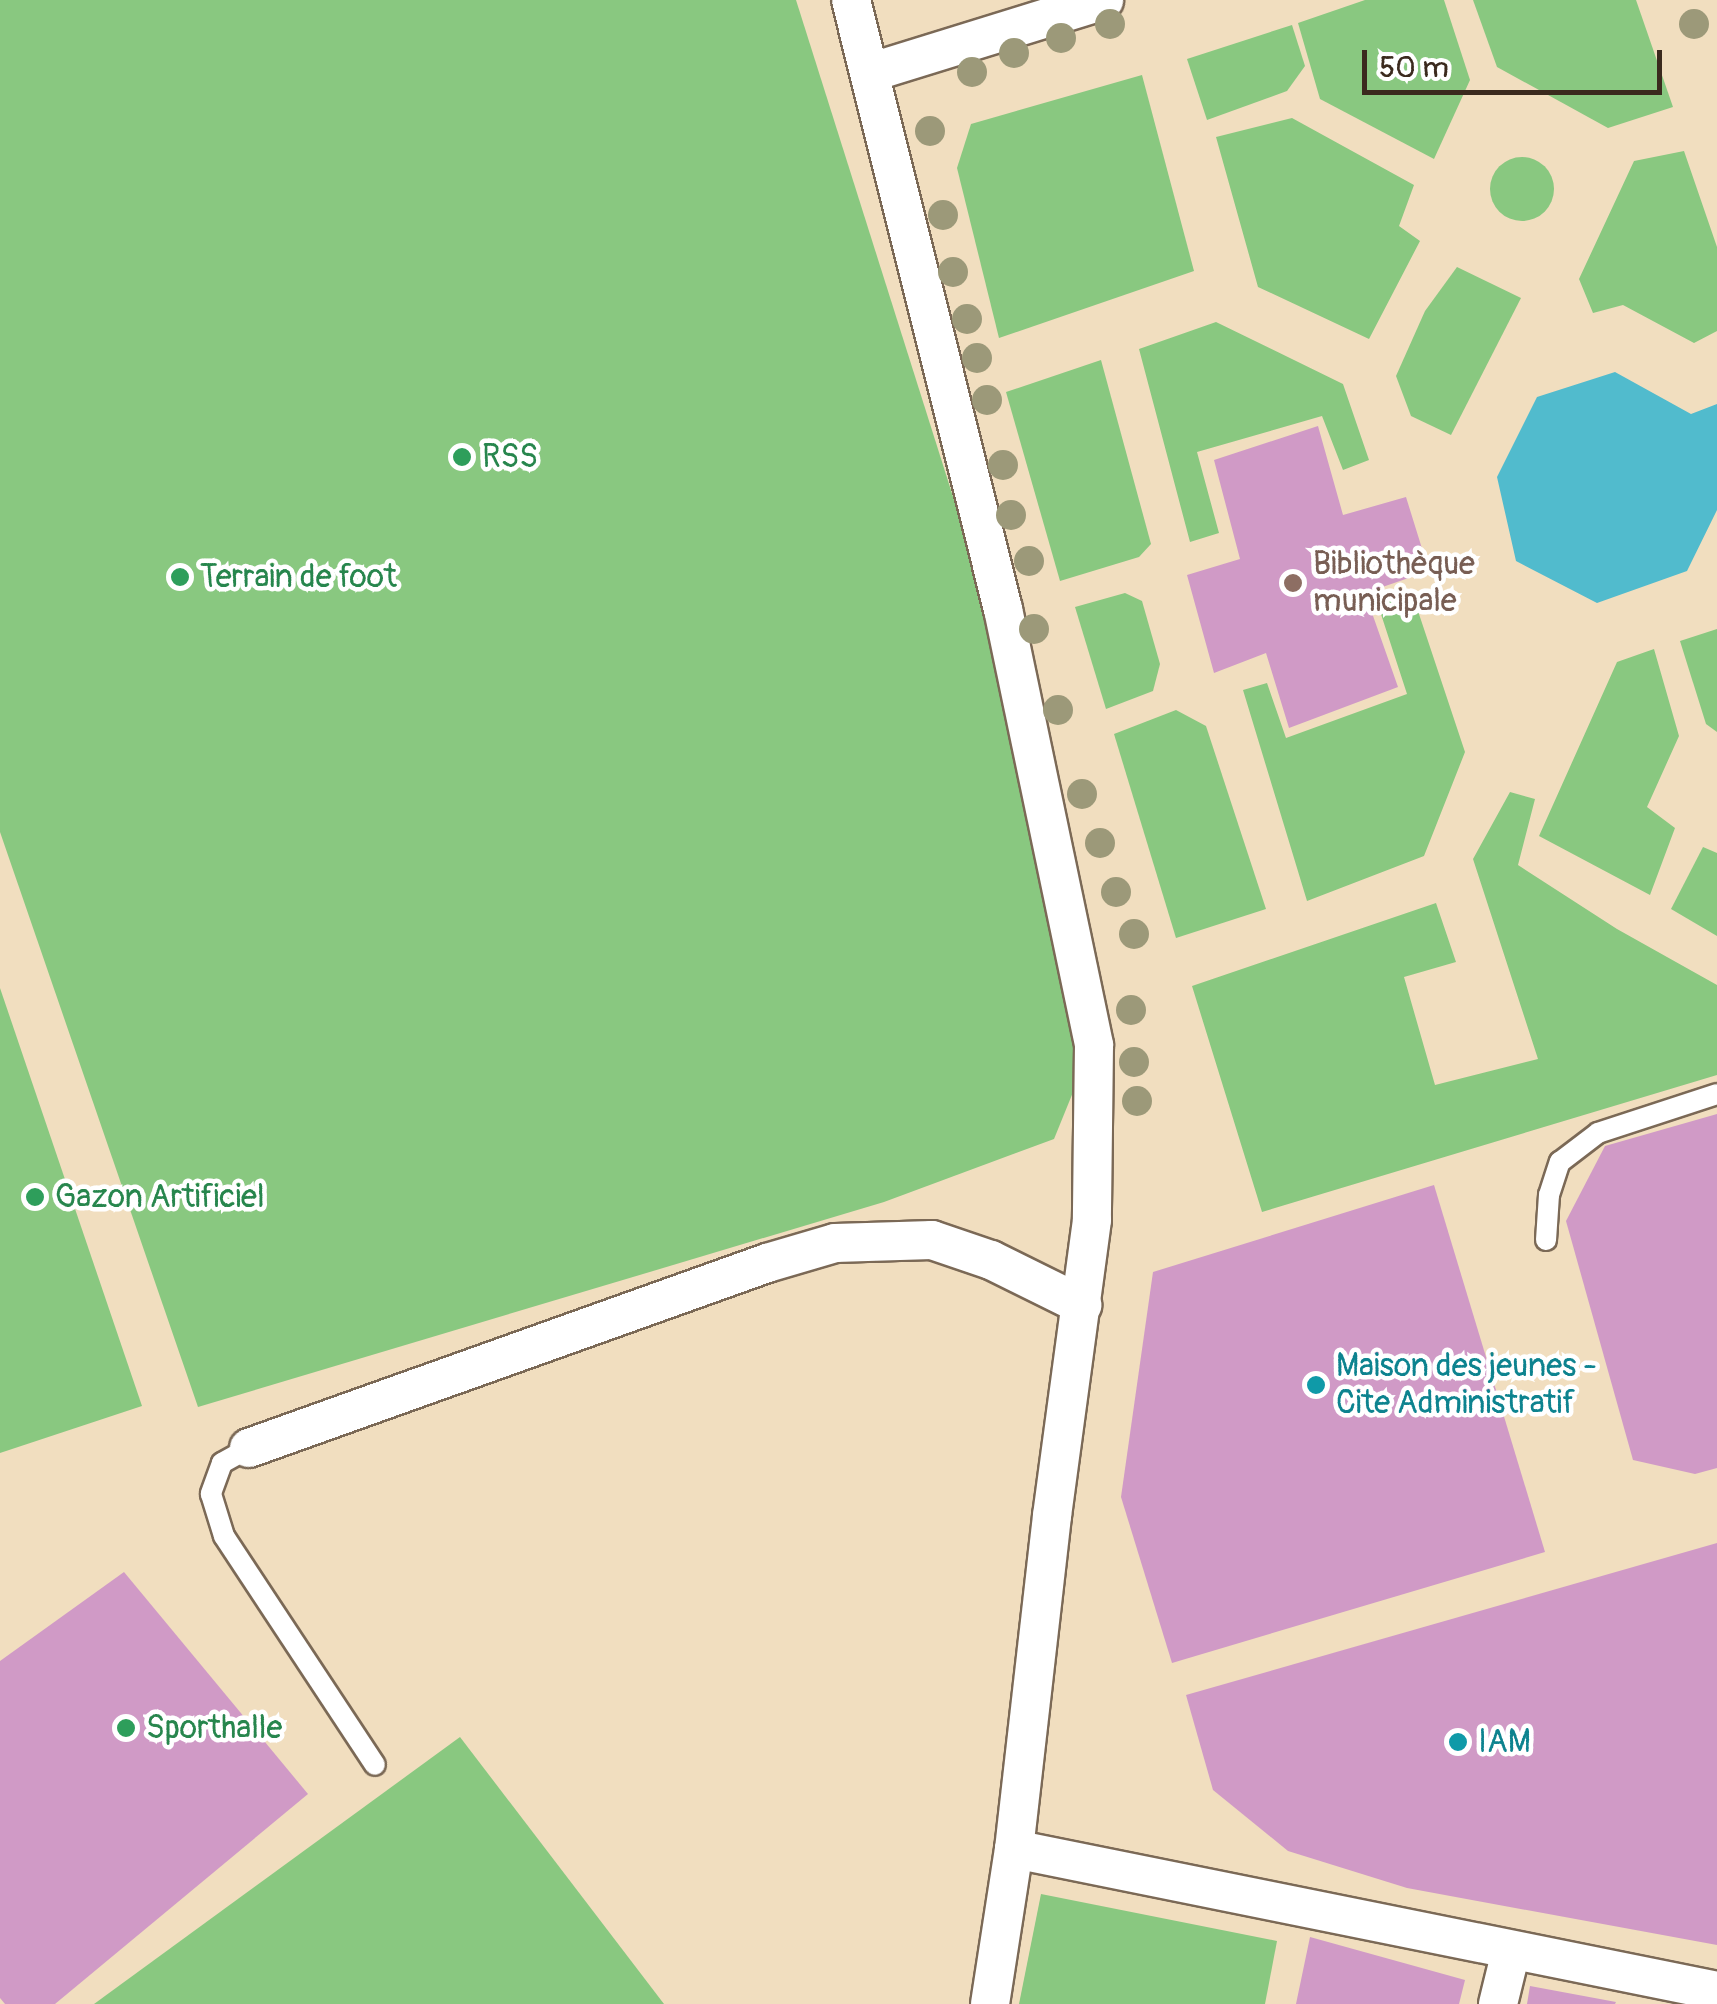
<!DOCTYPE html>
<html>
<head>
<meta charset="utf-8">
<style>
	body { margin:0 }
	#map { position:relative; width:1717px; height:2004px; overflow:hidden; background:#f1debf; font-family:Pangolin,sans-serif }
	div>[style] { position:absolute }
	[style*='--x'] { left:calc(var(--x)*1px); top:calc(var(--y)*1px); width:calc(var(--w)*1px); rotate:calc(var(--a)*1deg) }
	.green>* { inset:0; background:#89c880 }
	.round { border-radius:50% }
	.water>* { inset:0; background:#51bbcd }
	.building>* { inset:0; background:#d09ac6 }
	.roads { filter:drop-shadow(2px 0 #7b6956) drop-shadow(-2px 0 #7b6956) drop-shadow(0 2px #7b6956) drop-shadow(0 -2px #7b6956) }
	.lane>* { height:20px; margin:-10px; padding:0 10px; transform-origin:10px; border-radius:10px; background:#fff }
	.street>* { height:38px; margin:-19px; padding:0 19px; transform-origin:19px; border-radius:19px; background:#fff }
	.trees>* { width:30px; height:30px; margin:-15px; border-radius:50%; background:#9c9979 }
	.dots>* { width:28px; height:28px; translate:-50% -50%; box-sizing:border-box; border:5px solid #fff; border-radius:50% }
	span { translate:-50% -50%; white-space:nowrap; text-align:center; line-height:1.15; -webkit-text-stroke:9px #fff; paint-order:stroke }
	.leisure-label { font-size:32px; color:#27864d }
	.left { translate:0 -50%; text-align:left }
	.education-label { font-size:32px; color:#785e54 }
	.culture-label { font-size:32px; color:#0d838f }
	.scale { position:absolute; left:1362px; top:50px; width:300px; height:45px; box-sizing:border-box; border:5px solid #3b2a1e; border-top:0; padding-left:12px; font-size:30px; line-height:35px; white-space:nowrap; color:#3b2a1e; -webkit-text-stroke:8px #fff; paint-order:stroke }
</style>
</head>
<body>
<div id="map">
	<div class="green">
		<i style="clip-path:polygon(0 0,796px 0,986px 601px,1091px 1048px,1054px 1139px,884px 1202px,198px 1407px,0 832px)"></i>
		<i style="clip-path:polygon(1365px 0,1444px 0,1470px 80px,1434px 159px,1320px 99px,1298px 23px)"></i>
		<i style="clip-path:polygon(1473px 0,1636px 0,1673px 107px,1608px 128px,1497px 67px)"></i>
		<i style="clip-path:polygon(1292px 25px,1305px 66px,1287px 91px,1207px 120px,1187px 59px)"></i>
		<i style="clip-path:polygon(1142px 75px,1194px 271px,999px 338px,957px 168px,971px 124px)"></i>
		<i style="clip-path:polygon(1292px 118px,1414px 185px,1399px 226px,1420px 241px,1369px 339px,1258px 287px,1216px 137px)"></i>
		<i style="clip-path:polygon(1684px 151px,1717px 247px,1717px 331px,1694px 343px,1623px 305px,1593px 313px,1579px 279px,1634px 161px)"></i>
		<i class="round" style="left:1490px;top:157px;width:64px;height:64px"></i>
		<i style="clip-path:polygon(1457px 267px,1521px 298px,1451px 435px,1411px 416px,1396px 376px,1425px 311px)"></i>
		<i style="clip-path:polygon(1216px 322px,1343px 384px,1369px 460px,1343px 470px,1322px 416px,1197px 452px,1219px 533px,1190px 542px,1139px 349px)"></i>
		<i style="clip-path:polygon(1101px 360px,1151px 544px,1139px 557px,1060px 581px,1006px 392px)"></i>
		<i style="clip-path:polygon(1125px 593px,1142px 601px,1160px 664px,1153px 691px,1106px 709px,1075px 607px)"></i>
		<i style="clip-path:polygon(1412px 593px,1465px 752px,1424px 856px,1307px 901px,1243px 690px,1267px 683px,1286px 738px,1407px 694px,1378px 605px)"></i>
		<i style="clip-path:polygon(1717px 629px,1717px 732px,1706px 724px,1680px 641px)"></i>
		<i style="clip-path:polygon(1654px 649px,1679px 736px,1647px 807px,1675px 828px,1650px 895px,1539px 836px,1617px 662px)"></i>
		<i style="clip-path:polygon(1176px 710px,1206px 726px,1266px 909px,1176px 938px,1114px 734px)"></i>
		<i style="clip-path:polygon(1510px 792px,1535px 799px,1518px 865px,1617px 929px,1717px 985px,1717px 1075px,1262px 1212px,1192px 986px,1436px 903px,1456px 962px,1404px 977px,1435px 1085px,1538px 1059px,1473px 859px)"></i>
		<i style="clip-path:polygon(1703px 847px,1717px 853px,1717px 936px,1671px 909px)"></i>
		<i style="clip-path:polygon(0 988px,142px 1406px,0 1453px)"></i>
		<i style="clip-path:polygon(460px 1737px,664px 2004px,94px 2004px)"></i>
		<i style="clip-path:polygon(1041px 1894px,1277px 1941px,1265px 2004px,1019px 2004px)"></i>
	</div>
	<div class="water">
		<i style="clip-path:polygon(1615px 372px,1691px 414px,1717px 404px,1717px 510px,1687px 571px,1597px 603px,1516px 561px,1497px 477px,1537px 397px)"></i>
	</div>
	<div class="building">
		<i style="clip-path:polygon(1318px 426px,1343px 515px,1406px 497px,1429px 571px,1365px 593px,1398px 687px,1289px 728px,1266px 653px,1214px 673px,1187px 575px,1240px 559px,1214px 460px)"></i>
		<i style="clip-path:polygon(1717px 1114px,1717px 1468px,1695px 1474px,1633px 1460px,1566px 1221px,1605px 1146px)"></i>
		<i style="clip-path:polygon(1434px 1185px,1545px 1552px,1172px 1663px,1121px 1497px,1153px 1272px)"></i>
		<i style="clip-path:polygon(1717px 1543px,1717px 1945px,1407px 1888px,1288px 1851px,1213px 1790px,1186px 1695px)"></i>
		<i style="clip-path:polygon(124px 1572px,308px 1794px,55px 2004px,5px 2004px,0 1998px,0 1661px)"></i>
		<i style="clip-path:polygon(1310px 1937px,1465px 1980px,1459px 2004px,1296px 2004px)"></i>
		<i style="clip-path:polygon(1530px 1986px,1616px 2002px,1615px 2004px,1527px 2004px)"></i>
	</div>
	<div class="roads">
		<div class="lane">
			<i style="--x:1546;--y:1240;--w:45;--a:-86.2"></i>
			<i style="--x:1549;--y:1195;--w:35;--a:-72"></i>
			<i style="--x:1560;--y:1162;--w:48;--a:-37.3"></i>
			<i style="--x:1598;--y:1133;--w:125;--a:-18.1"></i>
			<i style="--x:249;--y:1448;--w:31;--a:151"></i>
			<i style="--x:222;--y:1463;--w:33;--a:110"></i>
			<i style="--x:211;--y:1494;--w:44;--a:72.8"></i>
			<i style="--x:224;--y:1536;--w:274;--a:56.6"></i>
		</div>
		<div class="street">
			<i style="--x:851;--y:0;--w:628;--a:75.99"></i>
			<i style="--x:1003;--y:609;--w:445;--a:78.2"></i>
			<i style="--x:1094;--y:1045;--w:175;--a:90.7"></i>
			<i style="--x:1092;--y:1220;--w:299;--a:97.7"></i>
			<i style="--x:1052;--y:1516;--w:335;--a:96.5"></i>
			<i style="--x:1014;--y:1849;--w:157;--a:98.8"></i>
			<i style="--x:872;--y:72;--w:243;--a:-17.2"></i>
			<i style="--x:249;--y:1448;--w:550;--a:-19.65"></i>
			<i style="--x:767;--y:1263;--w:71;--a:-16.4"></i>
			<i style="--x:835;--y:1243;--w:97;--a:-1.8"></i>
			<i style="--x:932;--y:1240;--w:62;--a:18.7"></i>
			<i style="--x:991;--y:1260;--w:102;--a:26.3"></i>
			<i style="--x:1014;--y:1849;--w:717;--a:11.42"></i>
			<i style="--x:1498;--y:2004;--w:55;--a:-76.2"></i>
		</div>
	</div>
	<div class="trees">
		<i style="left:1110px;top:24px"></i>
		<i style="left:1694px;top:24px"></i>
		<i style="left:1061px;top:38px"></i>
		<i style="left:1014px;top:53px"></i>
		<i style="left:972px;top:72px"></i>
		<i style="left:930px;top:131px"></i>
		<i style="left:943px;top:215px"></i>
		<i style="left:953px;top:272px"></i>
		<i style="left:967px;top:319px"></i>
		<i style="left:977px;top:358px"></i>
		<i style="left:987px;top:400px"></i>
		<i style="left:1003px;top:465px"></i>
		<i style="left:1011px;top:515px"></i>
		<i style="left:1029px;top:561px"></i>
		<i style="left:1034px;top:629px"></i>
		<i style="left:1058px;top:710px"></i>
		<i style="left:1082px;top:794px"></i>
		<i style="left:1100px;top:843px"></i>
		<i style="left:1116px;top:892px"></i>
		<i style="left:1134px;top:934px"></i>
		<i style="left:1131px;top:1010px"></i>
		<i style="left:1134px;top:1062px"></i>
		<i style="left:1137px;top:1101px"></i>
	</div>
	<div class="dots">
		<i style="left:462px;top:457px;background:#2e9e5b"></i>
		<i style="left:180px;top:577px;background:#2e9e5b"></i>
		<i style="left:1293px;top:583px;background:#8d6e63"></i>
		<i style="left:35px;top:1197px;background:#2e9e5b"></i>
		<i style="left:1316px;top:1385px;background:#0f9aa8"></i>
		<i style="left:126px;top:1728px;background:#2e9e5b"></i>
		<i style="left:1458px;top:1742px;background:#0f9aa8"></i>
	</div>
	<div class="leisure-label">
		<span class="left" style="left:482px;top:457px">RSS</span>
		<span class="left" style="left:200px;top:577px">Terrain de foot</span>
		<span class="left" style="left:55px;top:1197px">Gazon Artificiel</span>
		<span class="left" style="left:146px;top:1728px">Sporthalle</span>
	</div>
	<div class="education-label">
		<span class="left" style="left:1313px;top:583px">Bibliothèque<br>municipale</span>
	</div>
	<div class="culture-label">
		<span class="left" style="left:1336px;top:1385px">Maison des jeunes -<br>Cite Administratif</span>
		<span class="left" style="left:1478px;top:1742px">IAM</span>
	</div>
	<div class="scale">50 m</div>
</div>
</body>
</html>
